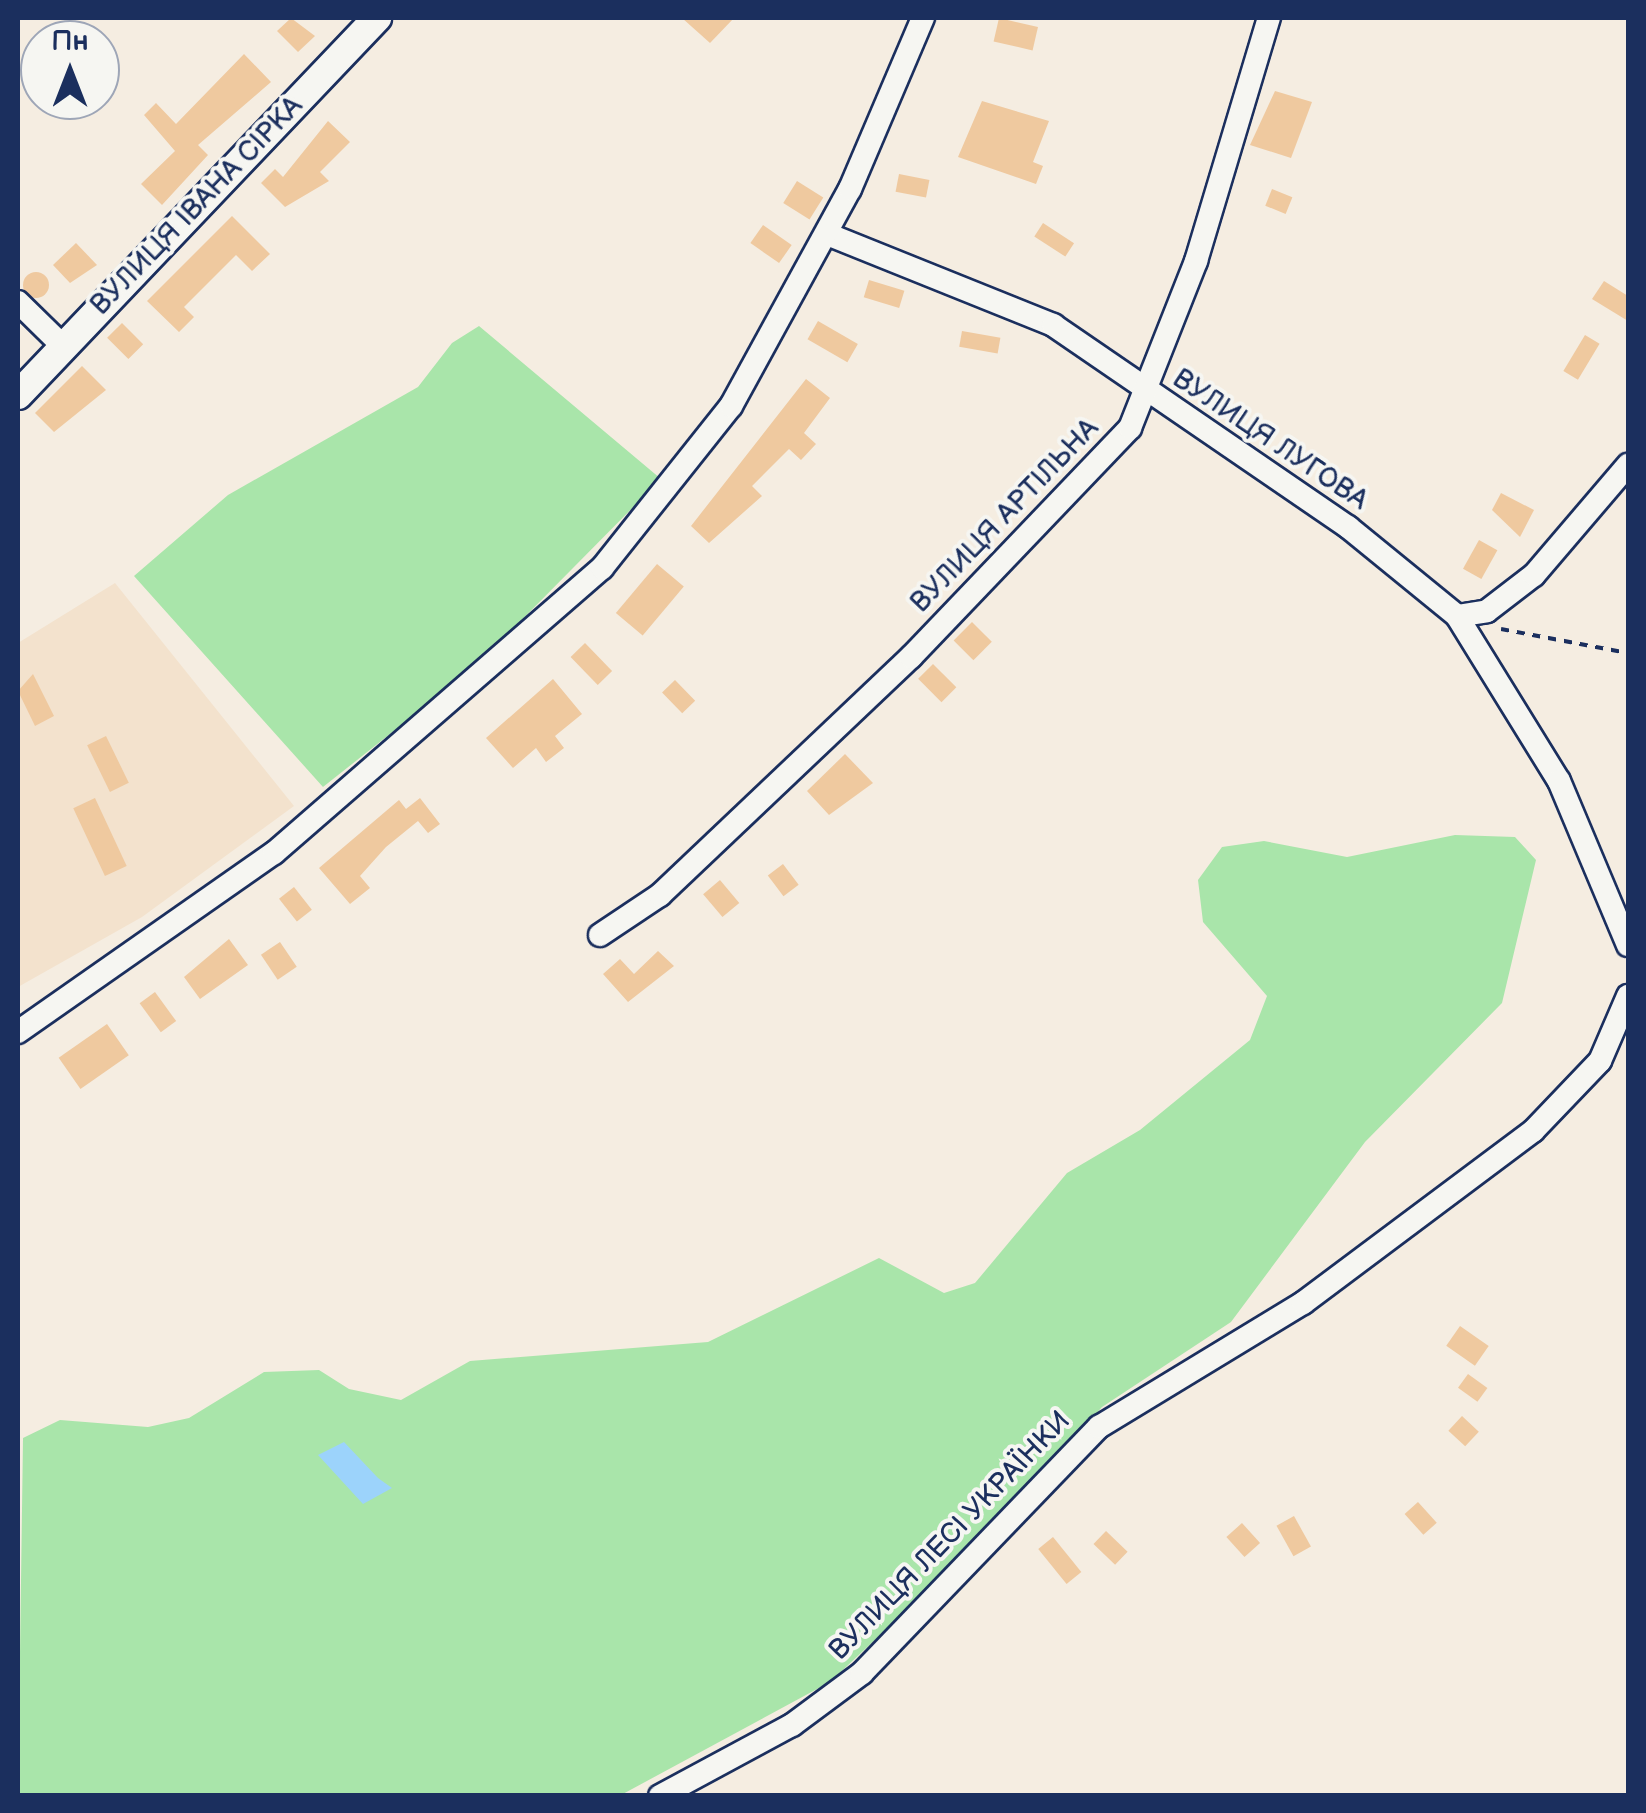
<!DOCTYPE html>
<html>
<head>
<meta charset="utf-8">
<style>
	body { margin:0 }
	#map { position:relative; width:1646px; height:1813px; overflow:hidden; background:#f5ede1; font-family:"Balsamiq Sans",sans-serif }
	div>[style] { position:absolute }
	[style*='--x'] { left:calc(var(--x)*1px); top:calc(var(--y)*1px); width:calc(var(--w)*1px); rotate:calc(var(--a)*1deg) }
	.built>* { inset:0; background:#f3e2cd }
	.green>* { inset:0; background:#a9e5aa }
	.water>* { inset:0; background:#9cd3fb }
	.building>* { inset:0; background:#efc99f; transform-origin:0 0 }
	.round { border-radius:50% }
	.path>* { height:4px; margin-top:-2px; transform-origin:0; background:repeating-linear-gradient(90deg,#1b2f5e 0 8px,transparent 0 16px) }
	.roads { filter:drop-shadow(2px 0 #1b2f5e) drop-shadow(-2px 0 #1b2f5e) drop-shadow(0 2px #1b2f5e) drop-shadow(0 -2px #1b2f5e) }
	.minor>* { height:22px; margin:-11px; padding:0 11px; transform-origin:11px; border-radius:11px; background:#f6f6f2 }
	.tertiary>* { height:28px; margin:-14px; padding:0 14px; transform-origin:14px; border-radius:14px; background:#f6f6f2 }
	span { translate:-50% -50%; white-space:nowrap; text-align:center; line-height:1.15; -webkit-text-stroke:8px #f6f6f2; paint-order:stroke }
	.street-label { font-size:28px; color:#1b2f5e }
	.frame { position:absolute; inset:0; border:20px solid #1b2f5e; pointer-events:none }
	.north { position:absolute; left:20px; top:20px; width:100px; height:100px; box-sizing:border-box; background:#f6f6f2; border:2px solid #9ea6b7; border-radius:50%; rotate:0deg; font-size:28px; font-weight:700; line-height:40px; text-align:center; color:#1b2f5e }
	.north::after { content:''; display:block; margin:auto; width:35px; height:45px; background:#1b2f5e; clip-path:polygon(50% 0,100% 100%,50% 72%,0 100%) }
</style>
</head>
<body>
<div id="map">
	<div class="built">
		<i style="clip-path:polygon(115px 583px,294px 806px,142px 917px,18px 987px,18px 643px)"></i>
	</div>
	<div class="green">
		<i style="clip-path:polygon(479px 326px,661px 479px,477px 665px,323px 787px,134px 576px,228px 495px,418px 387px,452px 343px)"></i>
		<i style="clip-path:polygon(1455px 835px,1515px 837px,1536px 860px,1502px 1003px,1365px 1142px,1231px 1322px,1102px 1407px,994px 1528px,830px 1682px,621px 1795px,18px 1796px,23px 1438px,60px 1420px,148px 1427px,189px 1418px,264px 1372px,319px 1370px,349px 1389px,401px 1400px,470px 1361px,708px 1342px,879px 1258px,944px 1293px,975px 1283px,1067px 1173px,1140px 1130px,1250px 1040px,1267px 996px,1203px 922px,1198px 880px,1222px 847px,1264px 841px,1347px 857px)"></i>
	</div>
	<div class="water">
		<i style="clip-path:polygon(344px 1442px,378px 1478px,392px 1488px,363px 1504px,318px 1455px)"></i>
	</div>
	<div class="building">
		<i style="clip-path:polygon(291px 18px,315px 36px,298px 52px,277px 31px)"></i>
		<i style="clip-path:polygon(682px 18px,734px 18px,710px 43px)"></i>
		<i style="left:999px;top:18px;width:40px;height:24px;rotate:13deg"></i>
		<i style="clip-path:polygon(244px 54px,271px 82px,198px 145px,208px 155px,162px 205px,141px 184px,175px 151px,144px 115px,156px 103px,176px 124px)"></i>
		<i style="clip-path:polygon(1275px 91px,1312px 102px,1291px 158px,1250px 145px)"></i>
		<i style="clip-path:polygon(982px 101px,1049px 121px,1033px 162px,1043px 166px,1036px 184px,958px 157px)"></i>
		<i style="clip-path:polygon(328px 121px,350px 142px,320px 172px,329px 181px,285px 207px,261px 183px,275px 169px,283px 177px)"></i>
		<i style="left:899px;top:174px;width:31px;height:18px;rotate:11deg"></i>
		<i style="left:797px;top:181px;width:31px;height:26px;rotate:32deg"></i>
		<i style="left:1272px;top:189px;width:22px;height:18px;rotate:22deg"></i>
		<i style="clip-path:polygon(232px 216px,270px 254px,252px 271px,236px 255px,184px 307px,194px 317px,179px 332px,147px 301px)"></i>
		<i style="left:1043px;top:223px;width:37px;height:16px;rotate:33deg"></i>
		<i style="left:763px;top:225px;width:35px;height:22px;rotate:35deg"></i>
		<i style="clip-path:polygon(76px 243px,97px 265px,70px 283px,53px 265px)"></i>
		<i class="round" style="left:23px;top:272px;width:26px;height:26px"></i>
		<i style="left:869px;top:280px;width:37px;height:18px;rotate:17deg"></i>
		<i style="clip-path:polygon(1604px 281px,1628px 296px,1628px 321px,1592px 299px)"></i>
		<i style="left:818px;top:321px;width:46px;height:21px;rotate:30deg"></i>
		<i style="left:122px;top:323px;width:30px;height:21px;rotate:45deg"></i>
		<i style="left:962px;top:331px;width:39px;height:16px;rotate:10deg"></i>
		<i style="left:1585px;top:335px;width:17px;height:42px;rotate:31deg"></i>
		<i style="clip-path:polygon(82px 366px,106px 390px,54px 432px,35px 413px)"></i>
		<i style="clip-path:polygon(806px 379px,830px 398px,804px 433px,816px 444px,801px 460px,789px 449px,752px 486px,762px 496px,709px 543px,691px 526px)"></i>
		<i style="clip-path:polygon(1501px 493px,1534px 510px,1520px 537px,1492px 510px)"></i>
		<i style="left:1479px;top:540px;width:21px;height:33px;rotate:29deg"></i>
		<i style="left:657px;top:564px;width:35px;height:64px;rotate:40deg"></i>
		<i style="left:972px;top:622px;width:28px;height:26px;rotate:45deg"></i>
		<i style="left:585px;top:643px;width:39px;height:20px;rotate:46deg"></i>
		<i style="left:933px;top:664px;width:33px;height:21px;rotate:45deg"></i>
		<i style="clip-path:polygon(33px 674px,54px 716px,35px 726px,18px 691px)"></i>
		<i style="clip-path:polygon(553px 679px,582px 714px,555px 736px,564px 748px,546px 762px,536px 748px,513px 768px,486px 738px)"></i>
		<i style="left:675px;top:680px;width:29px;height:18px;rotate:46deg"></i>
		<i style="left:106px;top:736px;width:52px;height:21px;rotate:64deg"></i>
		<i style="clip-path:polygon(845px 754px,873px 783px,829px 815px,807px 791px)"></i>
		<i style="left:95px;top:798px;width:75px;height:24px;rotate:65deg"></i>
		<i style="clip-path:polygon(420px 798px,440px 824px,428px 833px,418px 821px,386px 847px,360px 876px,370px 888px,350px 904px,319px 868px,399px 800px,406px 809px)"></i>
		<i style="left:783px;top:864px;width:26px;height:19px;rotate:53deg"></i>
		<i style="left:720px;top:880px;width:30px;height:22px;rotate:50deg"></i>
		<i style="left:294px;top:887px;width:29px;height:19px;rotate:52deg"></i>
		<i style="clip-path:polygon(229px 939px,248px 965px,200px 999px,184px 977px)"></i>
		<i style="left:280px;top:942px;width:30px;height:23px;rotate:56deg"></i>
		<i style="clip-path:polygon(658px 951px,674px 966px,628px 1002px,603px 974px,620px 959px,634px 974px)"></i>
		<i style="left:155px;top:992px;width:36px;height:19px;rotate:54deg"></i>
		<i style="left:107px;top:1024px;width:38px;height:59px;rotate:55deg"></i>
		<i style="left:1460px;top:1326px;width:35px;height:24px;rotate:35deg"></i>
		<i style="left:1468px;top:1374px;width:24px;height:17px;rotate:36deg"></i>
		<i style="left:1462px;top:1416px;width:23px;height:20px;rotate:43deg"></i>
		<i style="left:1418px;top:1502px;width:28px;height:18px;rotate:48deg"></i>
		<i style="left:1294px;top:1516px;width:35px;height:20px;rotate:61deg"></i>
		<i style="left:1242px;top:1523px;width:27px;height:21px;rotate:48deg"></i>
		<i style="left:1106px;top:1531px;width:30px;height:18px;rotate:44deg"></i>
		<i style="left:1053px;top:1537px;width:45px;height:19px;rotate:51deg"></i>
	</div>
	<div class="path">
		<i style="--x:1501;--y:629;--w:129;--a:10.7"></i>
	</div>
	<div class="roads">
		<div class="minor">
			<i style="--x:827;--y:234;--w:244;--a:21.9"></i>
			<i style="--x:1053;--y:325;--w:358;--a:34.4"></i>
			<i style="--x:1348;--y:527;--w:141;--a:39.2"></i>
			<i style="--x:1457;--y:616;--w:194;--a:58.3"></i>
			<i style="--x:1559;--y:781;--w:178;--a:67.2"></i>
			<i style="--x:18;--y:302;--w:64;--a:44.4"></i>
			<i style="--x:1457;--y:616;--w:30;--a:-9"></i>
			<i style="--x:1487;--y:611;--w:59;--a:-37.5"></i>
			<i style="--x:1534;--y:575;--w:145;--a:-49.5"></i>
			<i style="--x:600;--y:935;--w:72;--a:-33.7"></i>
			<i style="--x:660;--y:895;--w:346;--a:-43.5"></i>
			<i style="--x:911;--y:657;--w:317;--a:-46.3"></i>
			<i style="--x:1130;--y:428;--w:180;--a:-68.4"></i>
			<i style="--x:1196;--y:261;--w:254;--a:-73.3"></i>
			<i style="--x:18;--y:1032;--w:312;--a:-35"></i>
			<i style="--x:274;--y:853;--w:435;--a:-41"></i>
			<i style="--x:602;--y:568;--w:207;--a:-51.5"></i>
			<i style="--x:731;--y:406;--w:247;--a:-61.3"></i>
			<i style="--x:850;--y:189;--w:186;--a:-66.9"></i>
			<i style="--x:660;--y:1796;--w:150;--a:-28.3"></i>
			<i style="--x:792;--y:1725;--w:87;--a:-36.6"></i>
			<i style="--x:862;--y:1673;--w:342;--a:-46.1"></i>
			<i style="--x:1099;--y:1427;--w:239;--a:-31.3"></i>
			<i style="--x:1303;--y:1303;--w:287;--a:-36.8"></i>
			<i style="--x:1533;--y:1131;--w:97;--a:-46.3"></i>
			<i style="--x:1600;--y:1061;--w:71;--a:-66.7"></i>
		</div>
		<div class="tertiary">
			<i style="--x:18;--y:395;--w:521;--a:-46.4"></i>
		</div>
	</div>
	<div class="street-label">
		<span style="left:197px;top:206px;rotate:-46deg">ВУЛИЦЯ ІВАНА СІРКА</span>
		<span style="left:1270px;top:440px;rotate:34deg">ВУЛИЦЯ ЛУГОВА</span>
		<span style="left:1005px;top:516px;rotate:-46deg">ВУЛИЦЯ АРТІЛЬНА</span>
		<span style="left:950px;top:1536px;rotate:-46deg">ВУЛИЦЯ ЛЕСІ УКРАЇНКИ</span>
	</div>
	<div class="frame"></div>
	<div class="north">Пн</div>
</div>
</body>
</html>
